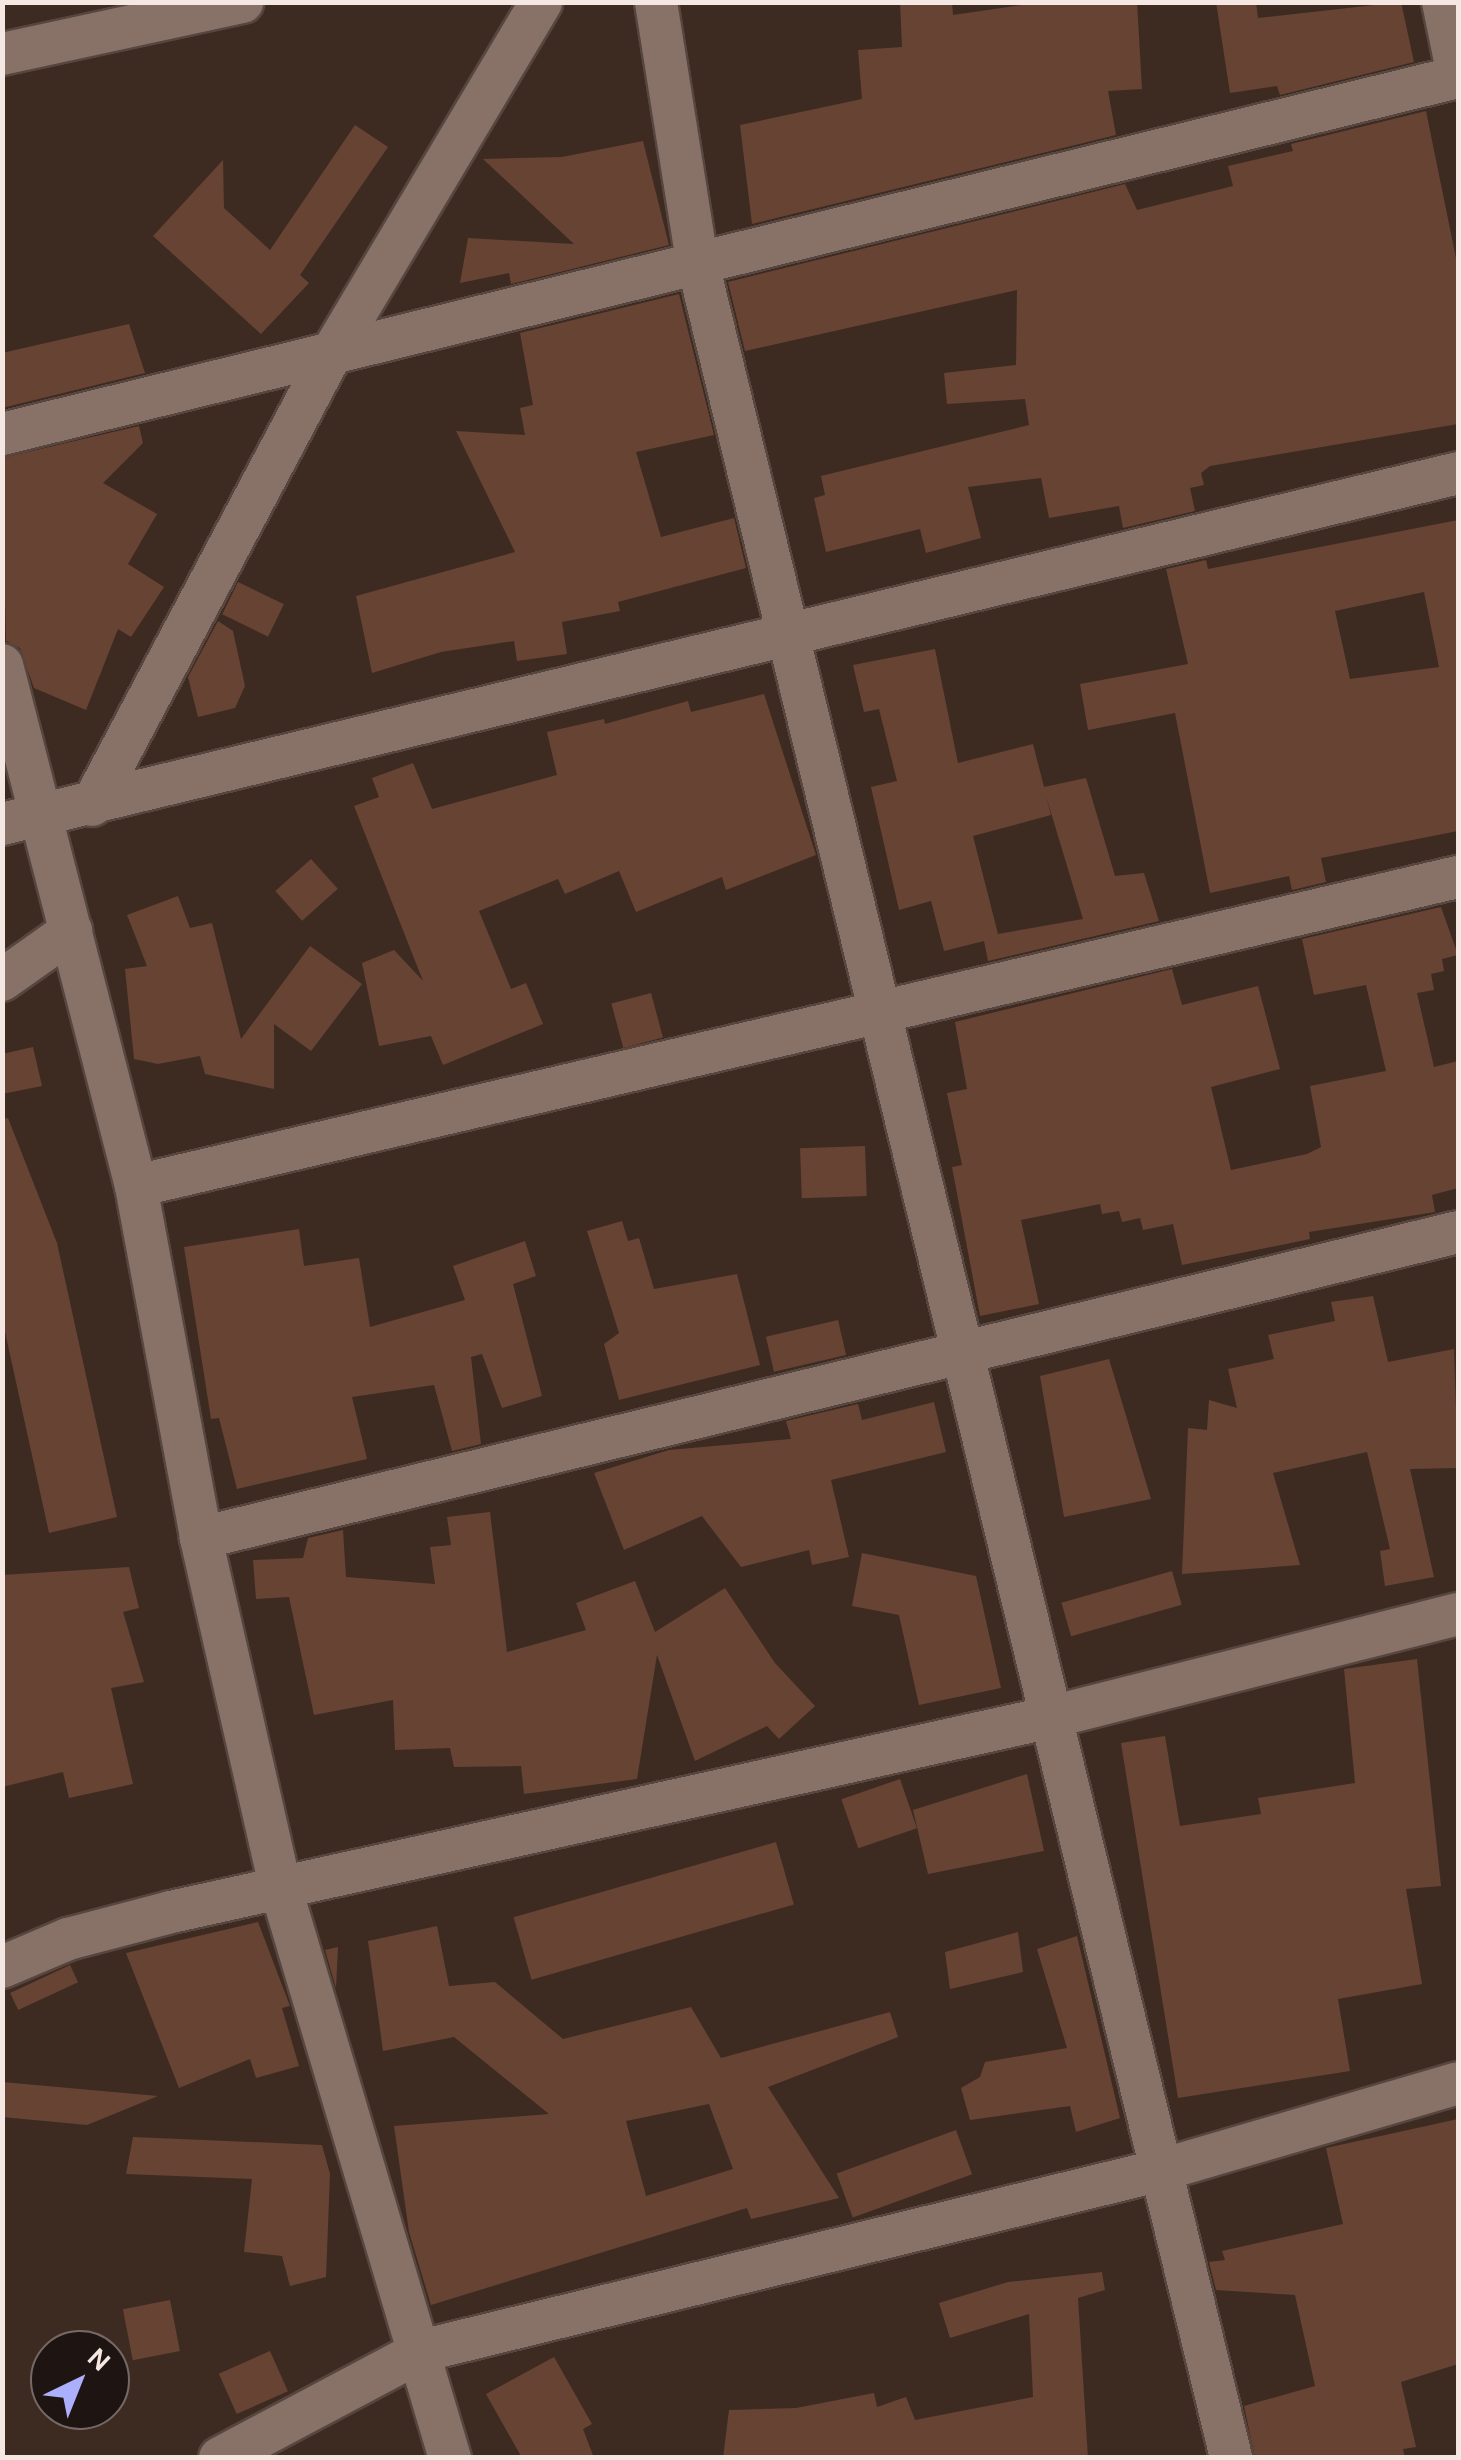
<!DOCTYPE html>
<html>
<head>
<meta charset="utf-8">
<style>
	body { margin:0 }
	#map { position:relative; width:1461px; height:2460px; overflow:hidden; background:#3d2b22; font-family:Karla,sans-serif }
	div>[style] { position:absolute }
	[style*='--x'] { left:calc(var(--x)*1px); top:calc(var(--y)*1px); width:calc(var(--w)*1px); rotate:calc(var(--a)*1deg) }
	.building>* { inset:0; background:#674333; transform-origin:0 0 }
	.roads { filter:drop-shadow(2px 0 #56463f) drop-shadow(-2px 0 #56463f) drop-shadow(0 2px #56463f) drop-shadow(0 -2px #56463f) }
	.minor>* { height:42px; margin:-21px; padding:0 21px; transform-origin:21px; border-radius:21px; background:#887268 }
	span { translate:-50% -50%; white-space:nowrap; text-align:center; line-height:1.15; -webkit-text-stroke:8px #1e1512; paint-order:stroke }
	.frame { position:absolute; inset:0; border:5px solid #f5e8e3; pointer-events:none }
	.north { position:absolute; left:30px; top:2330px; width:100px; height:100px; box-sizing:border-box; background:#1e1512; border:2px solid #746966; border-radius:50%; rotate:43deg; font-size:28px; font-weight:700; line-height:40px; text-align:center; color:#f5e8e3 }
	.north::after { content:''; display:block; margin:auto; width:35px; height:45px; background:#acaffb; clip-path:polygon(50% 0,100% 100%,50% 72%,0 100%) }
</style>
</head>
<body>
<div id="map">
	<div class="building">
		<i style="clip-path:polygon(900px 2px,952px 2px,953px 15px,1042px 2px,1137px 2px,1142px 89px,1108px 91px,1116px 135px,752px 224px,740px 125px,862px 99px,858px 50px,902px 47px)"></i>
		<i style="clip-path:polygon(1216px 2px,1256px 2px,1258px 18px,1401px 2px,1414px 62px,1280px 95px,1277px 86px,1230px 93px)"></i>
		<i style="clip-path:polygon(1426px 111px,1458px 268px,1458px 424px,1210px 466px,1201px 473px,1204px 485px,1190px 488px,1195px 511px,1123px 528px,1119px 506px,1049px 518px,1041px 478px,968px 487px,981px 538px,926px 553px,920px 529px,826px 552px,814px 498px,825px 495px,821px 476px,1029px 425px,1025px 399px,947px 404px,944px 373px,1016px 365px,1017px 290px,745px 351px,728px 282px,1125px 184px,1137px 210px,1233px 186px,1228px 166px,1293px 151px,1291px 144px)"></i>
		<i style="clip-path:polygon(355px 125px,388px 147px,300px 275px,309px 283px,261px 334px,153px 236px,223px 160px,224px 208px,270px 250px)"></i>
		<i style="clip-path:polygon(643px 141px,669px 245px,511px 284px,509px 273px,460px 283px,468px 238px,574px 244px,483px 159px,562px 157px)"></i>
		<i style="clip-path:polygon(679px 294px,714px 435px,636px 452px,661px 537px,734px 518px,746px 568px,618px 602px,620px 611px,562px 622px,567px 654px,517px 661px,514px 641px,441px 652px,372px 673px,356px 596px,515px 552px,456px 431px,525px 435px,520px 408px,533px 405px,520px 333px)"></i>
		<i style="clip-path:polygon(129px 324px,145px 373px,2px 408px,2px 353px)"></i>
		<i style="clip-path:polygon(139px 426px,143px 443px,103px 483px,157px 514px,128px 564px,164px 587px,131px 637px,118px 629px,86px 710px,34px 688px,20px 648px,6px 641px,2px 458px)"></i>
		<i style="clip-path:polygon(evenodd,1458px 520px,1458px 831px,1321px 858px,1326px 882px,1292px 890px,1289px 876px,1210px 893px,1175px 713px,1088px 730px,1080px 684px,1188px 664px,1166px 569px,1206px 560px,1208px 569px,1458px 520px,1424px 592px,1439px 667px,1350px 679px,1335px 611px,1424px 592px)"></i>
		<i style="left:238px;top:582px;width:51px;height:36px;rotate:26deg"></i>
		<i style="clip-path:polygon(218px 621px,233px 631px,245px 686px,235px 708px,198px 717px,188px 677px)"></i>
		<i style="clip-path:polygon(evenodd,935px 649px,958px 763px,1033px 744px,1044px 787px,1086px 778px,1115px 876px,1144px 873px,1159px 921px,988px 961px,984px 941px,944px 951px,931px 901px,899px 910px,871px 787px,897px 781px,879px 709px,864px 712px,853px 665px,935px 649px,1046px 796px,1083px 919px,998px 934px,973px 836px,1051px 815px,1046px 796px)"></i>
		<i style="clip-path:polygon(764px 694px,816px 855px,726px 890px,722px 877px,636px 912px,619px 871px,565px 894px,558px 879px,479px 911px,511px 989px,526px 983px,543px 1024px,443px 1065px,431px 1036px,379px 1046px,362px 963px,394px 950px,423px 981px,354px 806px,379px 797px,372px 778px,413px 763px,432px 809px,557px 775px,547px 732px,604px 719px,605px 724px,688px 701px,691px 712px)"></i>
		<i style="left:311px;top:859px;width:40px;height:48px;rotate:48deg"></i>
		<i style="clip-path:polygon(178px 896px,190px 928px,212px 923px,241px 1039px,310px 946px,362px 984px,311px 1051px,274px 1024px,274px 1089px,205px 1074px,200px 1056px,158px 1064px,134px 1059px,125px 969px,147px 966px,127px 915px)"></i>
		<i style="clip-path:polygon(1441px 907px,1458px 955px,1442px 959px,1444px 971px,1431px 974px,1434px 990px,1417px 993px,1434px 1067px,1458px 1061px,1458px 1188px,1432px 1195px,1435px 1212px,1309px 1232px,1310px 1239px,1182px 1265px,1173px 1224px,1143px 1230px,1140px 1218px,1122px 1222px,1119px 1211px,1102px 1214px,1100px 1204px,1021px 1220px,1039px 1304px,980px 1316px,952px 1167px,962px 1165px,947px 1093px,967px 1089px,955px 1022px,1172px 969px,1182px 1005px,1258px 986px,1280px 1069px,1211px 1087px,1231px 1170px,1307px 1154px,1321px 1147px,1310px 1086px,1386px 1071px,1366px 985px,1314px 995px,1302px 939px)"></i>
		<i style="left:651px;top:993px;width:46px;height:41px;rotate:75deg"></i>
		<i style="clip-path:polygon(33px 1047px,42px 1086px,2px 1094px,2px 1054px)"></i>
		<i style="clip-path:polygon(8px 1118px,57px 1243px,117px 1517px,49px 1533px,2px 1318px,2px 1119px)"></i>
		<i style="left:865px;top:1146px;width:50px;height:65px;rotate:88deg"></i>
		<i style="clip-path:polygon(622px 1221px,628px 1241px,639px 1238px,654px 1289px,737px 1274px,760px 1365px,619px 1400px,604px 1344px,619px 1333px,587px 1231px)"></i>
		<i style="clip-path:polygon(299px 1229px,304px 1266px,359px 1258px,370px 1327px,465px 1300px,453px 1266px,525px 1241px,536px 1276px,513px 1284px,542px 1396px,502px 1408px,482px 1354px,471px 1357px,481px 1444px,452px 1451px,434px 1385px,352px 1397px,367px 1459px,237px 1489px,219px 1418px,211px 1419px,184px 1247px)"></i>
		<i style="clip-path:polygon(1373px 1296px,1388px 1362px,1454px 1349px,1458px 1468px,1410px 1469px,1434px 1577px,1385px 1586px,1380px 1551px,1390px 1549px,1367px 1452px,1273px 1473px,1300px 1565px,1182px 1574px,1188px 1428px,1207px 1430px,1209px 1400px,1237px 1408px,1228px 1369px,1274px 1359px,1268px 1335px,1335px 1321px,1331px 1302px)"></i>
		<i style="left:838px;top:1320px;width:36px;height:74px;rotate:77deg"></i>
		<i style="clip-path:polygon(1109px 1359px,1151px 1499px,1064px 1517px,1040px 1376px)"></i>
		<i style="clip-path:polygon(934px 1402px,946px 1452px,831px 1480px,849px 1557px,812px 1565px,809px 1550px,741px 1567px,702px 1516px,624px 1550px,594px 1473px,669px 1450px,791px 1439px,786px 1421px,858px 1404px,862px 1420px)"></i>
		<i style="clip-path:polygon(490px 1512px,507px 1652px,586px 1630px,576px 1603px,635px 1581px,655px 1632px,725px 1588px,775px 1663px,815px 1706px,779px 1739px,767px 1726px,695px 1761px,657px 1655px,637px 1779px,524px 1794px,521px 1766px,454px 1767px,450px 1748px,395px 1750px,393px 1700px,314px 1715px,289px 1597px,256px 1599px,253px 1560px,303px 1558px,308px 1538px,343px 1530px,346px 1577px,435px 1584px,430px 1547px,451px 1545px,447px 1517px)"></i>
		<i style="clip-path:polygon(862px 1553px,976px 1576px,1001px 1688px,919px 1705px,899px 1615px,852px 1606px)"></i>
		<i style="clip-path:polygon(129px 1567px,139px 1608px,123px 1612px,144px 1682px,111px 1688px,133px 1784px,69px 1798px,63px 1772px,2px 1787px,2px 1575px)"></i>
		<i style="left:1172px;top:1571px;width:35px;height:115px;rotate:74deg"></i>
		<i style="clip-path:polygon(1417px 1659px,1441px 1886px,1406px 1889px,1422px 1984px,1338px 1999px,1350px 2071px,1178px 2098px,1121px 1743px,1165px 1736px,1180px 1826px,1261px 1814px,1258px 1798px,1355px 1783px,1344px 1669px)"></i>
		<i style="clip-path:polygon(1027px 1774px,1044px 1851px,928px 1874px,913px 1810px)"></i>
		<i style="left:900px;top:1779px;width:52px;height:62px;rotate:71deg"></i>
		<i style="left:776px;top:1842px;width:65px;height:273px;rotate:74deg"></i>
		<i style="clip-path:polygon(258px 1922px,290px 2006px,282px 2008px,299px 2066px,256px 2078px,250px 2059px,179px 2088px,126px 1953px)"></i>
		<i style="clip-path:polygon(evenodd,437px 1926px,449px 1986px,495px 1982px,563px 2039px,691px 2007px,721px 2058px,890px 2012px,898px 2037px,768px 2087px,839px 2198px,751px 2219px,747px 2208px,431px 2305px,409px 2232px,394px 2126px,549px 2114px,454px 2037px,383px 2051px,368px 1941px,437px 1926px,709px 2104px,733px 2169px,646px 2196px,626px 2121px,709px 2104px)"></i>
		<i style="clip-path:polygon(1018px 1932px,1023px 1972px,950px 1989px,945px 1952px)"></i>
		<i style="clip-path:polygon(1077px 1936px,1120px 2118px,1076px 2132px,1070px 2106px,970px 2120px,961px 2088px,980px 2077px,985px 2062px,1067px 2048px,1037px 1949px)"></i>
		<i style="clip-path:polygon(338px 1947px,336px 1988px,325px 1950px)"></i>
		<i style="left:70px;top:1965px;width:19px;height:66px;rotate:65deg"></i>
		<i style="clip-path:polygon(2px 2082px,158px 2096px,87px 2125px,2px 2117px)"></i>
		<i style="clip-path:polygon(1458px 2119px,1458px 2364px,1401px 2382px,1416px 2447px,1403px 2449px,1405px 2458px,1255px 2458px,1244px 2406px,1315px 2386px,1295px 2295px,1216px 2290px,1209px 2262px,1225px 2260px,1222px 2251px,1343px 2224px,1326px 2148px)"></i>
		<i style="left:956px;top:2130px;width:47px;height:127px;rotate:70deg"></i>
		<i style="clip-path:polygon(133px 2137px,322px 2145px,330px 2174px,326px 2277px,290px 2286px,282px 2256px,244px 2252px,252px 2179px,126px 2174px)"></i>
		<i style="clip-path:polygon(1102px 2272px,1105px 2290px,1078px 2298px,1088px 2458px,723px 2458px,729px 2410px,796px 2408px,874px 2393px,877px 2407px,906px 2397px,915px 2420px,1033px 2397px,1029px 2314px,950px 2338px,939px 2303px,1008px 2282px)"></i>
		<i style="left:170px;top:2300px;width:52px;height:48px;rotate:79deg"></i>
		<i style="left:270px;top:2351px;width:44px;height:56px;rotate:66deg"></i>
		<i style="clip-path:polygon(554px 2357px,592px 2424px,583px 2429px,594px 2458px,522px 2458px,486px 2394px)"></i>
	</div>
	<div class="roads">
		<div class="minor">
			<i style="--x:656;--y:2;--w:261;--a:81"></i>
			<i style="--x:697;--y:260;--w:2262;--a:76.34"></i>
			<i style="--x:1443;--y:2;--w:75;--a:78.4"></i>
			<i style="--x:2;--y:54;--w:246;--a:-12.2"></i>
			<i style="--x:2;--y:434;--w:1499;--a:-13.78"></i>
			<i style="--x:2;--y:665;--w:538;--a:75.58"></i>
			<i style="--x:136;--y:1186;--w:358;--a:79.5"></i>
			<i style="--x:201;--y:1538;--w:360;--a:77.2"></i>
			<i style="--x:281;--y:1889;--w:594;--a:73.46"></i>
			<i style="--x:92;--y:805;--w:506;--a:-62.07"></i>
			<i style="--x:329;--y:358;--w:414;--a:-59.2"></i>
			<i style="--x:2;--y:824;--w:1498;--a:-13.55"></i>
			<i style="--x:2;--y:980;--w:85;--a:-35.4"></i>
			<i style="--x:136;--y:1186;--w:1358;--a:-13.16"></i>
			<i style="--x:201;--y:1538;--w:1294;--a:-13.68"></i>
			<i style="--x:2;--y:1967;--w:72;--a:-23"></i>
			<i style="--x:68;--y:1939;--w:106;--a:-14.7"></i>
			<i style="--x:171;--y:1912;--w:901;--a:-12.49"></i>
			<i style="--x:1051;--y:1717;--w:420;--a:-14.2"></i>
			<i style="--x:220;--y:2458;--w:228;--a:-28"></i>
			<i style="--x:421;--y:2351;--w:762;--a:-13.74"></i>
			<i style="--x:1161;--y:2170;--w:309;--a:-16.3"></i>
		</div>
	</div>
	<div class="frame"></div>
	<div class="north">N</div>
</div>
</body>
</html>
